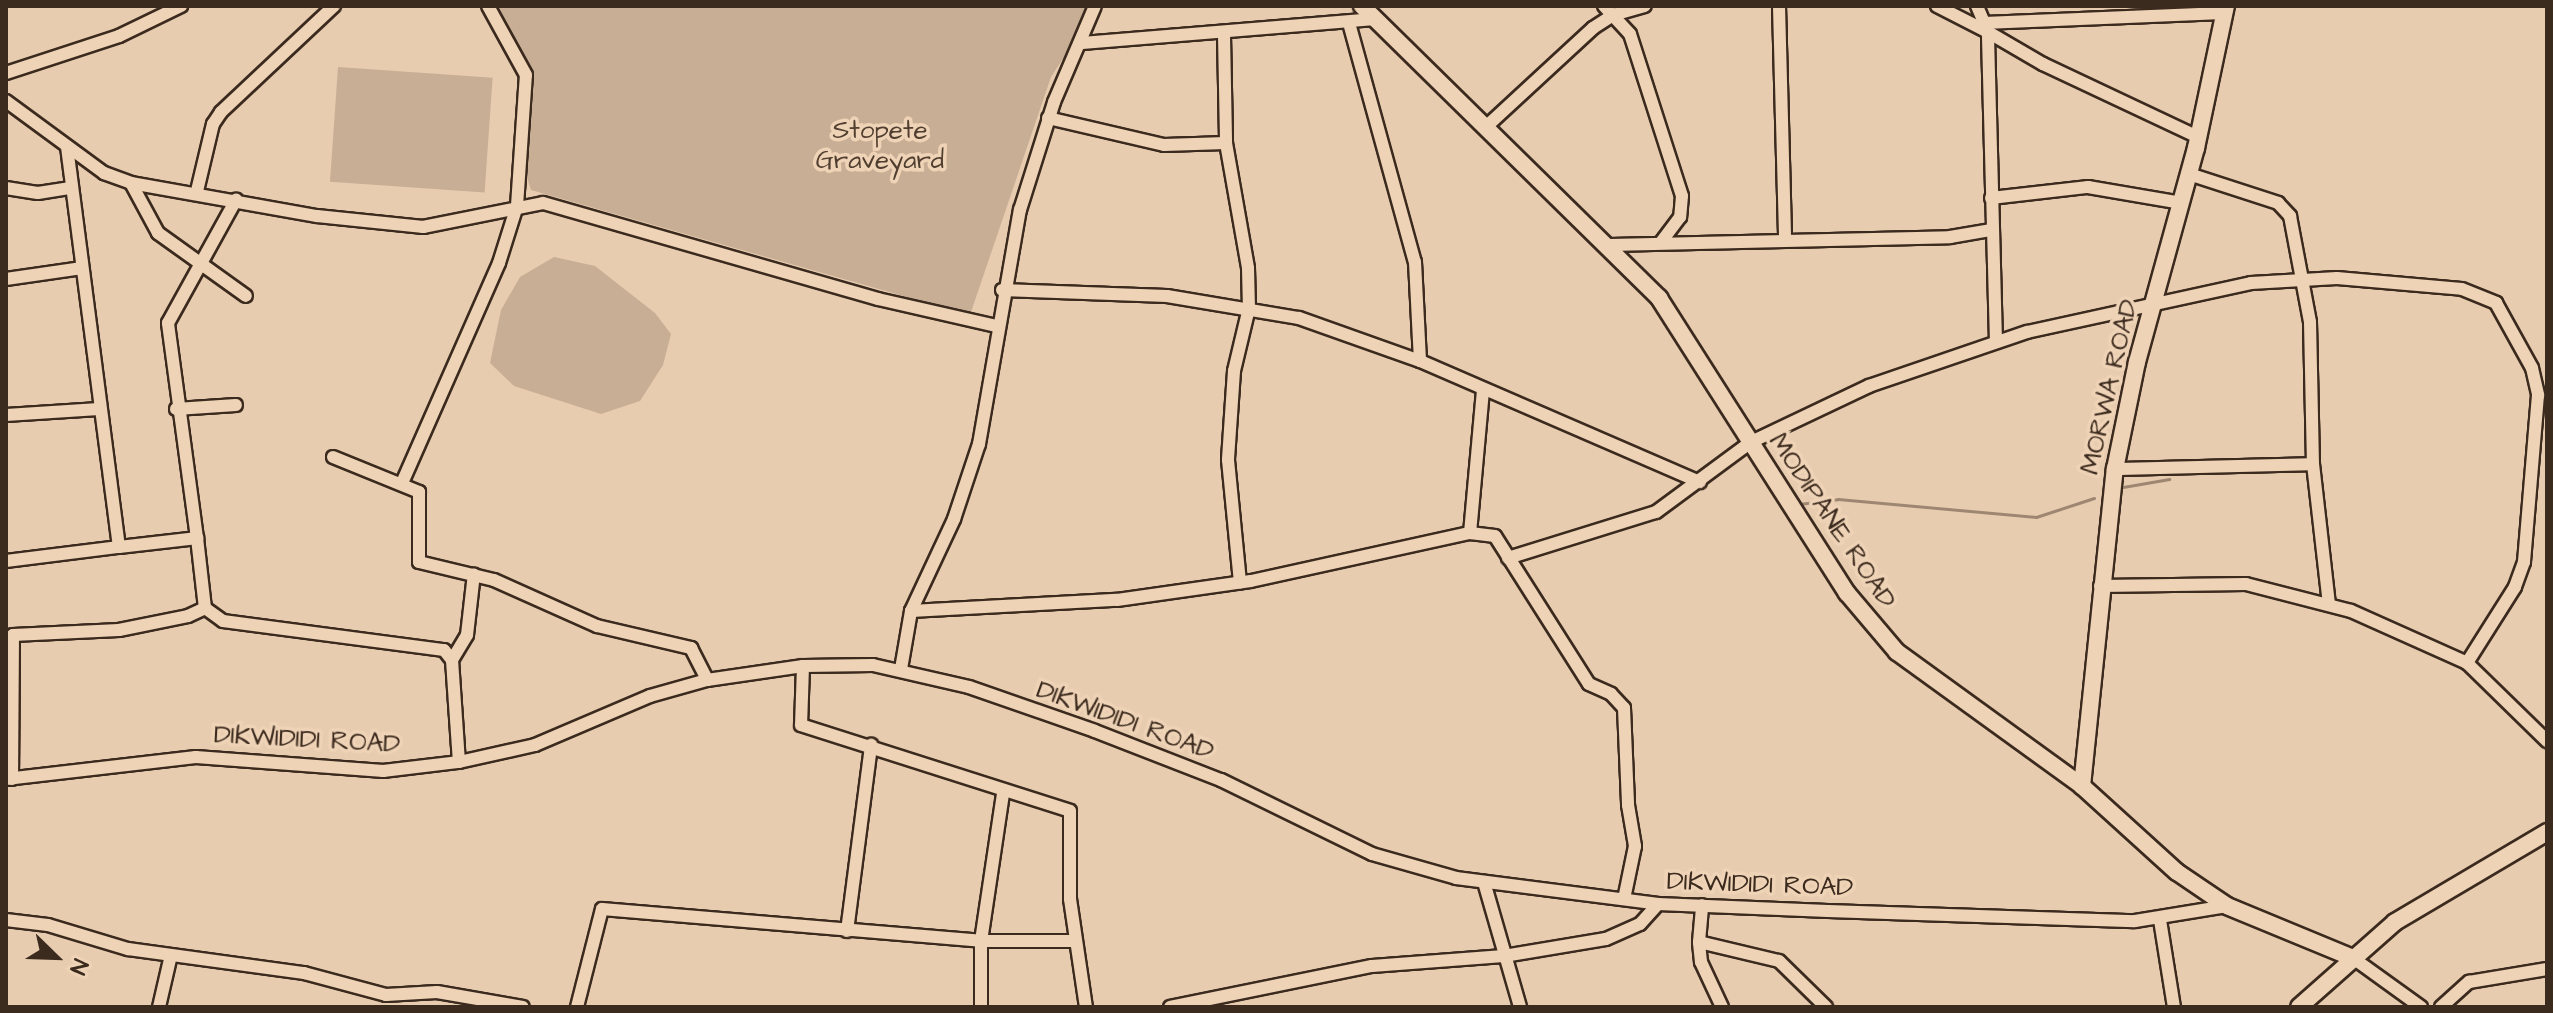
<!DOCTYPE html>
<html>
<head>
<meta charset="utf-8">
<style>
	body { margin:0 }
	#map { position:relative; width:2553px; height:1013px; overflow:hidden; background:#e8ccb0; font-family:"Architects Daughter",sans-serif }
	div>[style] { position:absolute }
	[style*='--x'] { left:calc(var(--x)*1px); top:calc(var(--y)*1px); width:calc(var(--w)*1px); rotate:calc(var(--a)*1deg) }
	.green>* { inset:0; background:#c8ae95; transform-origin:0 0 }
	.stream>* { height:3px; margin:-1.5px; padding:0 1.5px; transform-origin:1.5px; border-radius:1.5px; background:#9e8772 }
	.roads { filter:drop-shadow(2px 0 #3b2a1e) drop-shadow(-2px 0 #3b2a1e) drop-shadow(0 2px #3b2a1e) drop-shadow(0 -2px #3b2a1e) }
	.minor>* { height:12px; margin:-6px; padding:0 6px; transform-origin:6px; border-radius:6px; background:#efd3b6 }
	.major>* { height:16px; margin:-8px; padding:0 8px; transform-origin:8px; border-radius:8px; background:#efd3b6 }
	span { translate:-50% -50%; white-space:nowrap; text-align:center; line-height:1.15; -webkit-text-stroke:7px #efd3b6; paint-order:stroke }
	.park-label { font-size:26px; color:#503e30 }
	.street-label { font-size:26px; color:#3b2a1e }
	.frame { position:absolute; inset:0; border:8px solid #3b2a1e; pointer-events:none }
	.north { position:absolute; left:16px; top:917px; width:80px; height:80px; -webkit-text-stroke:6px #efd3b6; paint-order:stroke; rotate:113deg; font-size:22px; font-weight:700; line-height:32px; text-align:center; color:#3b2a1e }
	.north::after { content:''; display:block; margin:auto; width:28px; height:36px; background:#3b2a1e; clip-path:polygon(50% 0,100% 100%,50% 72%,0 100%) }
</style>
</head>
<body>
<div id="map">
	<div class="green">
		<i style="clip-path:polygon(495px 6px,1088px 6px,1074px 42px,1051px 77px,970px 315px,531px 190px,524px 168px,529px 69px)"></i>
		<i style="left:338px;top:67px;width:155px;height:115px;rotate:4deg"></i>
		<i style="clip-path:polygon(554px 257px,595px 266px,655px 313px,671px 334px,663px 365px,640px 401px,601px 414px,514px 386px,490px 363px,501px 310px,520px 277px)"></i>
	</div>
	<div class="stream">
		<i style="--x:2123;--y:487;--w:47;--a:-9.9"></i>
		<i style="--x:1799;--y:504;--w:39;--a:-7"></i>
		<i style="--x:1838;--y:499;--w:199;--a:5.2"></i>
		<i style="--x:2036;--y:517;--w:61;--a:-18.1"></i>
	</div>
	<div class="roads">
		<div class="minor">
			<i style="--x:1604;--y:6;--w:38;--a:47"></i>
			<i style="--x:1630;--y:34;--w:170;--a:72.2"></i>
			<i style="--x:1682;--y:196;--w:21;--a:95"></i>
			<i style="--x:1680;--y:217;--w:31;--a:127"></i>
			<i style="--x:1779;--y:6;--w:234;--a:88.5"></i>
			<i style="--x:1937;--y:6;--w:57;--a:27"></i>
			<i style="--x:1977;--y:6;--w:25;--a:67"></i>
			<i style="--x:1349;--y:23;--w:248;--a:74.6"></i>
			<i style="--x:1415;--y:262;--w:99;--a:87.1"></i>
			<i style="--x:1984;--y:23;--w:239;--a:-2.4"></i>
			<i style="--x:1224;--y:35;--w:108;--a:88.9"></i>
			<i style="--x:1226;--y:143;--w:127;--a:80"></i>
			<i style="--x:1248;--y:268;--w:40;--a:88.6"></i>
			<i style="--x:1249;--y:308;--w:65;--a:103.4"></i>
			<i style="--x:1234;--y:371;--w:89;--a:93.9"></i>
			<i style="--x:1228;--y:460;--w:123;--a:84.4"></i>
			<i style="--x:1082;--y:43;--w:294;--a:-4.7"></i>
			<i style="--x:6;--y:73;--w:119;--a:-18.1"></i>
			<i style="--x:119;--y:36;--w:69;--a:-25.8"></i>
			<i style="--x:6;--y:101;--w:122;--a:36.3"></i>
			<i style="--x:104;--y:173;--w:29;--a:20"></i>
			<i style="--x:131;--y:183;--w:189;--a:10.1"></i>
			<i style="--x:317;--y:216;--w:107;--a:5.9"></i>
			<i style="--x:423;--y:227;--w:122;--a:-11.3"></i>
			<i style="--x:543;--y:203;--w:348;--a:16"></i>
			<i style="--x:878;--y:299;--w:122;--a:12.8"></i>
			<i style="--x:1048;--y:118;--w:119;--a:13.1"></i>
			<i style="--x:1164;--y:145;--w:62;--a:-1.8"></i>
			<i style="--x:1488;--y:125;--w:143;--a:-42.7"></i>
			<i style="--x:1593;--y:28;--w:24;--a:-33"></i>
			<i style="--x:1613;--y:15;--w:33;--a:-16"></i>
			<i style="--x:67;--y:147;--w:403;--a:82.6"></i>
			<i style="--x:119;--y:547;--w:79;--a:-6.6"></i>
			<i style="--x:197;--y:538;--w:70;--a:83.5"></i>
			<i style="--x:205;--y:608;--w:22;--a:36"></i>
			<i style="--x:223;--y:621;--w:223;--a:7.5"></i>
			<i style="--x:444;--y:650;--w:13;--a:51"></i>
			<i style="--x:452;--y:660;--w:102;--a:86.1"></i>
			<i style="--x:2189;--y:174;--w:94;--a:18"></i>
			<i style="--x:2278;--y:203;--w:18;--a:47"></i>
			<i style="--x:2290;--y:216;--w:108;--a:79.3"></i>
			<i style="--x:2310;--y:322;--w:142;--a:88.8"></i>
			<i style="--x:2313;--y:464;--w:141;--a:83.5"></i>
			<i style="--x:131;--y:183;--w:57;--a:61.6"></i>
			<i style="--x:158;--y:233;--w:108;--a:35.6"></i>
			<i style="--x:6;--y:188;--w:32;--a:9"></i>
			<i style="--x:38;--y:193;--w:33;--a:-9"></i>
			<i style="--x:197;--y:191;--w:69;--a:-76.6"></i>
			<i style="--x:213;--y:124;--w:14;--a:-56"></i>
			<i style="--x:221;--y:112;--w:155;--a:-43.2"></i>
			<i style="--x:1991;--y:198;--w:98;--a:-6.5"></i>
			<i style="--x:2088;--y:187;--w:95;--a:9.7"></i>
			<i style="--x:1610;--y:245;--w:340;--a:-1.3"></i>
			<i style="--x:1950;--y:237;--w:42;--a:-9.7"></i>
			<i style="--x:6;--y:279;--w:77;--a:-8.2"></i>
			<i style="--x:1002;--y:290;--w:165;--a:2.1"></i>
			<i style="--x:1167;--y:296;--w:134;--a:9.5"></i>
			<i style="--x:1299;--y:318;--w:128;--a:19.6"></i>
			<i style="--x:1420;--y:361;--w:305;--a:23.4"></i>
			<i style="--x:1996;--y:342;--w:310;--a:-91.5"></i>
			<i style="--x:1988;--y:32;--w:64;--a:30.2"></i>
			<i style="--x:2043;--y:64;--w:171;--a:25.2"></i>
			<i style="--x:176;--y:409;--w:60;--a:-3.8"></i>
			<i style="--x:6;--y:415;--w:93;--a:-3.7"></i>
			<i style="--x:333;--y:457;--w:93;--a:22.1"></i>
			<i style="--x:419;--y:492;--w:70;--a:90"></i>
			<i style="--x:419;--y:562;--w:77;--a:13.5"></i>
			<i style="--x:494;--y:580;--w:113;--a:24.1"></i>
			<i style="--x:597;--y:626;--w:97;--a:13.2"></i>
			<i style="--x:691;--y:648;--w:36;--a:63"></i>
			<i style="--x:2115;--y:469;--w:198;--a:-1.4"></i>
			<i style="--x:402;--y:483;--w:240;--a:-66.2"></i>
			<i style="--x:499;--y:263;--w:60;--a:-72.5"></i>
			<i style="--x:517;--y:206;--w:131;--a:-86.1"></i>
			<i style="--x:526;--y:75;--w:79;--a:-118.8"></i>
			<i style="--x:1470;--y:533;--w:144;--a:-84.8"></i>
			<i style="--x:197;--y:538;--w:217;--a:-97.7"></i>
			<i style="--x:168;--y:323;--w:141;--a:-61.1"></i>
			<i style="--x:1508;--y:558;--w:155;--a:-17.3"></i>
			<i style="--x:1656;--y:512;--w:118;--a:-36.4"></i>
			<i style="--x:1751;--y:442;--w:131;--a:-25.4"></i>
			<i style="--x:1869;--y:386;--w:167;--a:-18.9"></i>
			<i style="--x:2027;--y:332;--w:229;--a:-12.3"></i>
			<i style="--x:2251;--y:283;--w:86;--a:-3.3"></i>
			<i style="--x:2337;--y:278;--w:125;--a:5"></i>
			<i style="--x:2462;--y:289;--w:37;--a:22"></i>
			<i style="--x:2496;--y:303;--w:74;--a:61"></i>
			<i style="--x:2532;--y:368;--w:28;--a:77"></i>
			<i style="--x:2538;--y:395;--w:168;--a:94.8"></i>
			<i style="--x:2524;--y:562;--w:27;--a:110"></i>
			<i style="--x:2515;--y:587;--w:90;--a:122.3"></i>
			<i style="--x:6;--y:561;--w:114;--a:-7.1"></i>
			<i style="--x:2100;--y:586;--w:146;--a:-0.8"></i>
			<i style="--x:2246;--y:584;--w:108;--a:14.4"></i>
			<i style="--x:2351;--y:611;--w:127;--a:24.1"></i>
			<i style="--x:2467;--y:663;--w:112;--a:44.3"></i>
			<i style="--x:911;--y:611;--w:206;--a:-3.1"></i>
			<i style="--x:1117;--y:600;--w:135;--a:-8.1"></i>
			<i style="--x:1251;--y:581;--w:224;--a:-12.4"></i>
			<i style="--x:1470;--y:533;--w:25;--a:7"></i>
			<i style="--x:1495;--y:536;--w:175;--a:57.6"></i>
			<i style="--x:1589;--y:684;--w:24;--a:24"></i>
			<i style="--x:1611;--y:694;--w:19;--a:47"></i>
			<i style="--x:1624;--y:708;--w:97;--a:87.6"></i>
			<i style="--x:1628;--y:805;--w:42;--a:80.3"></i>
			<i style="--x:1635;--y:846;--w:54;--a:101.7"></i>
			<i style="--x:452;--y:660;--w:29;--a:-59"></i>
			<i style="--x:467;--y:635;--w:61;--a:-83.5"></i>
			<i style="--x:803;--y:666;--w:59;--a:91.9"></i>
			<i style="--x:801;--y:725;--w:282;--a:17.7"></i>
			<i style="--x:1070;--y:811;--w:88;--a:90"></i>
			<i style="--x:1070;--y:899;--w:109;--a:81.6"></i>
			<i style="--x:901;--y:669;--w:59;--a:-80.2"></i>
			<i style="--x:911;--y:611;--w:102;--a:-64.9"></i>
			<i style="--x:954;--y:519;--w:79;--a:-71.6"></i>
			<i style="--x:979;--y:444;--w:238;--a:-80.1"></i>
			<i style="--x:1020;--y:210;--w:113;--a:-72.5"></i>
			<i style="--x:1054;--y:102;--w:104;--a:-66.9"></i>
			<i style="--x:6;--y:779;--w:191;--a:-6.6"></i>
			<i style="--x:196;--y:757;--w:188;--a:4.3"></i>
			<i style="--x:383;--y:771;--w:77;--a:-6.8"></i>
			<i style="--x:459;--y:762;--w:78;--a:-12.6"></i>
			<i style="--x:535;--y:745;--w:125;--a:-23.1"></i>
			<i style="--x:650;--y:696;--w:59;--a:-15.7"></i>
			<i style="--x:707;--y:680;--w:97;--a:-8.3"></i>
			<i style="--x:803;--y:666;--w:70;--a:-0.8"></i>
			<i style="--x:873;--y:665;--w:98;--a:12.9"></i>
			<i style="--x:969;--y:687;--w:133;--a:19.2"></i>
			<i style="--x:1095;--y:731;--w:135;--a:21.3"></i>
			<i style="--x:1221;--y:780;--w:168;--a:26.1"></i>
			<i style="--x:1372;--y:854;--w:87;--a:15.9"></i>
			<i style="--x:1456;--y:878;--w:204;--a:7.3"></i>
			<i style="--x:1658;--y:904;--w:170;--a:2.4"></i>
			<i style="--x:1828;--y:911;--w:307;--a:1.9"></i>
			<i style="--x:2135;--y:921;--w:93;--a:-9.3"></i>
			<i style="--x:12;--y:779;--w:144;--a:-89.6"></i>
			<i style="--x:13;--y:635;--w:106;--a:-2.7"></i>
			<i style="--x:119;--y:630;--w:70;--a:-11.5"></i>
			<i style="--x:188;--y:616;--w:19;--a:-25"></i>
			<i style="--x:1484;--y:882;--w:130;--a:73.9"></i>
			<i style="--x:6;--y:920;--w:42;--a:6.8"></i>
			<i style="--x:48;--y:925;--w:84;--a:16.7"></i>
			<i style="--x:128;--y:949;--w:178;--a:7.8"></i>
			<i style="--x:304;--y:973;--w:85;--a:15"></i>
			<i style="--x:386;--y:995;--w:51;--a:-3.4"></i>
			<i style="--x:437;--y:992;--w:87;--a:9.9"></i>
			<i style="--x:2160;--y:920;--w:88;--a:80.9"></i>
			<i style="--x:847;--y:931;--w:188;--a:-82.6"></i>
			<i style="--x:1699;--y:942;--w:37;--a:-85"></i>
			<i style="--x:2353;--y:958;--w:84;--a:35.8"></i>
			<i style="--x:159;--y:1007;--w:53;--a:-77"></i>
			<i style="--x:577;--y:1007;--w:101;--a:-75.7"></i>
			<i style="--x:602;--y:909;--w:380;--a:4.8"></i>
			<i style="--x:981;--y:941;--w:93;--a:0"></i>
			<i style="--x:981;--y:1007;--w:66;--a:-90"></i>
			<i style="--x:981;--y:941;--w:150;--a:-81.5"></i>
			<i style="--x:1170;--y:1007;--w:206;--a:-11.5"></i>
			<i style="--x:1372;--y:966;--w:132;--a:-4.3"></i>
			<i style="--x:1504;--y:956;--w:103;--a:-9.5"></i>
			<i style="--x:1606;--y:939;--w:37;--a:-24"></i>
			<i style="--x:1640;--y:924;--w:27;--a:-48"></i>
			<i style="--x:1722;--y:1007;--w:50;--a:-115"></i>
			<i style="--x:1701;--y:962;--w:20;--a:-96"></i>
			<i style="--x:1699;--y:942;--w:82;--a:13.4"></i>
			<i style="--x:1779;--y:961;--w:66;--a:44.4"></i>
			<i style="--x:2441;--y:1007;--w:38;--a:-42"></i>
			<i style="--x:2469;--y:982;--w:79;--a:-9.5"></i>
		</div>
		<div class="major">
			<i style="--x:1362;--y:6;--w:417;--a:44.5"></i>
			<i style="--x:1659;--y:298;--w:350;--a:57.5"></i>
			<i style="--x:1847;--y:593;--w:77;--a:49.7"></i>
			<i style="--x:1897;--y:652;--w:228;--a:35.9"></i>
			<i style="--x:2082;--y:786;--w:128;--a:42.2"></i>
			<i style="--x:2177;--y:872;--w:60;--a:34.2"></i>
			<i style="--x:2227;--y:906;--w:136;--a:22.4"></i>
			<i style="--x:2082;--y:786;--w:319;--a:-84.1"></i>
			<i style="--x:2115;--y:469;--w:109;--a:-78.4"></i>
			<i style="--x:2137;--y:362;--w:222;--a:-74.6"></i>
			<i style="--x:2196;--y:148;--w:145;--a:-78.1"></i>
			<i style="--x:2299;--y:1007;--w:128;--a:-41.5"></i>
			<i style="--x:2395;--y:922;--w:177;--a:-30.6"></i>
		</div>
	</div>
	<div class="park-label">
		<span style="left:880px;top:146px">Stopete<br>Graveyard</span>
	</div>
	<div class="street-label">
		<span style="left:2110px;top:387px;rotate:-77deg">MORWA ROAD</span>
		<span style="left:1832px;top:521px;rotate:56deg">MODIPANE ROAD</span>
		<span style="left:1125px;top:721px;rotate:20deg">DIKWIDIDI ROAD</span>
		<span style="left:307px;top:740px;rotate:3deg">DIKWIDIDI ROAD</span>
		<span style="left:1760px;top:885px;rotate:2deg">DIKWIDIDI ROAD</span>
	</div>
	<div class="frame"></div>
	<div class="north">N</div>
</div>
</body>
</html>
